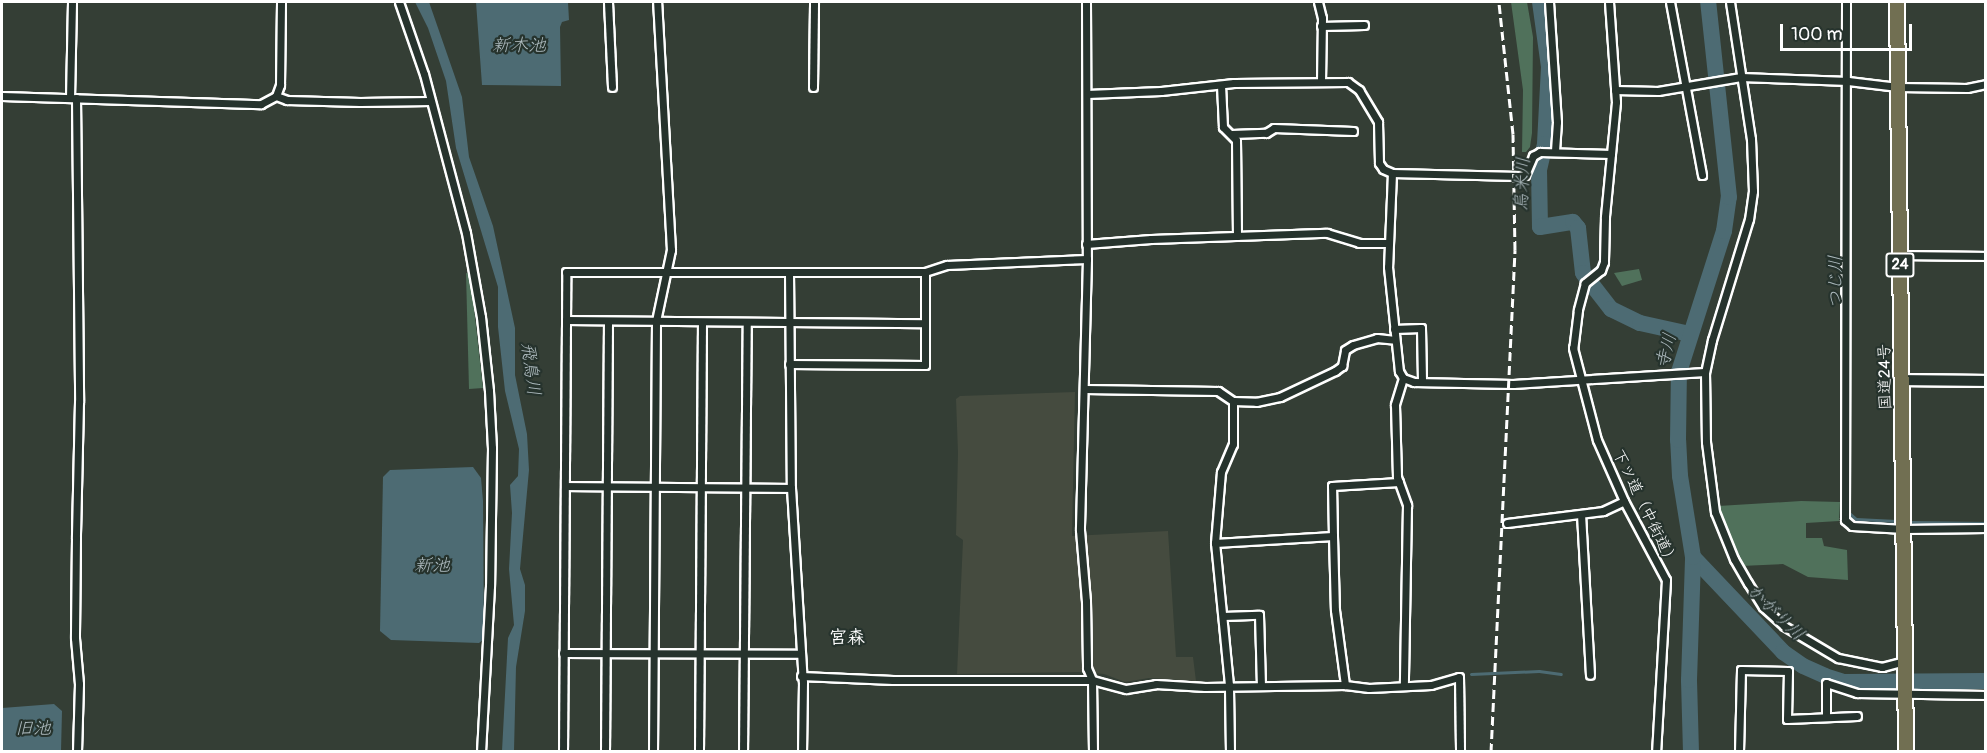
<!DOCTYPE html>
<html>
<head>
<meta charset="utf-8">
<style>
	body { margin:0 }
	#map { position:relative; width:1987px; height:753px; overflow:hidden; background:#343e35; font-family:Pangolin,"Klee One",sans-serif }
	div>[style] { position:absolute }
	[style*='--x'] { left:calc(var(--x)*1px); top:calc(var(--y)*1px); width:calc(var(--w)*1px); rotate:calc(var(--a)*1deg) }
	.built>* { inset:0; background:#454b3f }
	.green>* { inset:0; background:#50715b }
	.water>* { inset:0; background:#4d6b73 }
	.stream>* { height:3px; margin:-1.5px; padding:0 1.5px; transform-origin:1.5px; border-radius:1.5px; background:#4d6b73 }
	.river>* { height:16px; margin:-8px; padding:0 8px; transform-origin:8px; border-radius:8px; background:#4d6b73 }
	.roads { filter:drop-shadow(2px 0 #fff) drop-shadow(-2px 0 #fff) drop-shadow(0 2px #fff) drop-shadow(0 -2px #fff) }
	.street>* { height:7px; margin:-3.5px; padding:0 3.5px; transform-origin:3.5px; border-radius:3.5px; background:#26332d }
	.secondary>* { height:10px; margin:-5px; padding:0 5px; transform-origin:5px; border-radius:5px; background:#26332d }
	.highway>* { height:14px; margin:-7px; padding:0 7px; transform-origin:7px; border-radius:7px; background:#716f52 }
	.rail>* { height:3px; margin-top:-1.5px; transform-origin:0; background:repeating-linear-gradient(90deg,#fff 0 9px,transparent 0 13.5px) }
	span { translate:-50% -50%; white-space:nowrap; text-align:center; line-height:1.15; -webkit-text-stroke:4.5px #26332d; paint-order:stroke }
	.shield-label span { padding:2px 4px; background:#26332d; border:2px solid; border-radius:4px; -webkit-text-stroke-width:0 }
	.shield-label { font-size:15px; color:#fff; font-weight:700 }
	.street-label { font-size:16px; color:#fff }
	.water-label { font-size:18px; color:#afbcc0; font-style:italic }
	.neighbourhood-label { font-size:18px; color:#fff; font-weight:700 }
	.frame { position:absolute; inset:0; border:3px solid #fff; pointer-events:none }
	.scale { position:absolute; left:1780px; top:24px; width:132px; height:27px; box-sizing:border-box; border:3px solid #fff; border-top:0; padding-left:8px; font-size:18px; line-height:21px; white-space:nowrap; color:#fff; -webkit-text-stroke:4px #26332d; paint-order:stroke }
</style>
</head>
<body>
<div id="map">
	<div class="built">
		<i style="clip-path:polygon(1075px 392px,1072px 536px,1168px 531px,1176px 657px,1193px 657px,1196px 681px,1149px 678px,1125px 682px,1104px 674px,1080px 672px,957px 674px,963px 540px,956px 535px,958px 453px,956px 399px,960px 396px)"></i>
	</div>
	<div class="green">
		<i style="clip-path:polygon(1511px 2px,1527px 2px,1533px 37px,1532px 133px,1530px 147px,1526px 152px,1522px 152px,1523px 90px)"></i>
		<i style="clip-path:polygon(1639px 269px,1642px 280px,1622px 286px,1614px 273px)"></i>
		<i style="clip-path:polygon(466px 273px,470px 274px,483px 388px,469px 389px)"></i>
		<i style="clip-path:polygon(1801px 501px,1840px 502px,1839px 521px,1806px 523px,1806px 538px,1822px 538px,1824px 546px,1847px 550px,1848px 580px,1808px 577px,1783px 564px,1741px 566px,1727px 538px,1718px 506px)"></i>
	</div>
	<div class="water">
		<i style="clip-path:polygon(415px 2px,429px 2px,462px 97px,469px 157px,493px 226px,515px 328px,515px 375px,527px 434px,529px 470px,520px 569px,525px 585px,525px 611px,516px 667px,514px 751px,502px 751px,508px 638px,514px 625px,509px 569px,512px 513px,510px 485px,518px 476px,519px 449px,505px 391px,498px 327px,498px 287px,456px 148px,446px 81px,428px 28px)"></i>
		<i style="clip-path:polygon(476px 2px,568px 2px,569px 20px,562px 22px,560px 27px,561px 86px,482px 85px)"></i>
		<i style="clip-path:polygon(473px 467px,481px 478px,483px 501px,484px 639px,479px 643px,391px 640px,380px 631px,383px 477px,390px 470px)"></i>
		<i style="clip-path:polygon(54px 704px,62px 711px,61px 751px,2px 751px,2px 708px)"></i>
	</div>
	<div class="stream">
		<i style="--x:1849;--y:243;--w:241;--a:-89.8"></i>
		<i style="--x:1849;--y:364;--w:149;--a:90"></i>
		<i style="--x:1849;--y:513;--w:9;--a:41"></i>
		<i style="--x:1856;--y:519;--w:40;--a:2.9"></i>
		<i style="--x:1912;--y:522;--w:74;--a:0.8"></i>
		<i style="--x:1471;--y:674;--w:68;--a:-2.5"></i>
		<i style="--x:1539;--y:671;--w:22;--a:8"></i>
	</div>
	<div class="river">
		<i style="--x:1540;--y:2;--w:66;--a:82.1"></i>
		<i style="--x:1549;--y:67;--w:77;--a:93"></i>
		<i style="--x:1545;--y:144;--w:27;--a:103"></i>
		<i style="--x:1539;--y:170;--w:57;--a:89"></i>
		<i style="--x:1540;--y:227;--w:33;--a:-9"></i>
		<i style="--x:1573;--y:222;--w:8;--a:50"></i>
		<i style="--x:1578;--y:228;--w:45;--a:83.7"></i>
		<i style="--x:1583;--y:273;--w:46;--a:52.1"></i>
		<i style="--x:1611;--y:309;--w:32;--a:26"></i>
		<i style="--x:1640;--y:323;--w:51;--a:12.4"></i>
		<i style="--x:1693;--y:557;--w:131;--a:46.5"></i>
		<i style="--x:1783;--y:652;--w:24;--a:35"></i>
		<i style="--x:1803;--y:666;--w:24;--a:24"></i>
		<i style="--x:1825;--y:676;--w:20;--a:18"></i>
		<i style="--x:1844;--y:682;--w:142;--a:-0.4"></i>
		<i style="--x:1691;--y:752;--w:72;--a:-91.6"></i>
		<i style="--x:1689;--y:680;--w:123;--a:-88.1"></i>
		<i style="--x:1693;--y:557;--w:82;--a:-99.1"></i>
		<i style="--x:1680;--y:476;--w:36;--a:-93"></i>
		<i style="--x:1678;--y:440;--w:68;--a:-89.2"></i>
		<i style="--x:1679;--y:372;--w:148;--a:-72.3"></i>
		<i style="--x:1724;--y:231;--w:34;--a:-82"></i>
		<i style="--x:1729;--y:197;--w:196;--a:-96.1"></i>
	</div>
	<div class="roads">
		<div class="street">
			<i style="--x:399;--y:2;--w:76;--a:70.9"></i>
			<i style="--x:424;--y:74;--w:164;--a:75.2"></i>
			<i style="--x:466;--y:233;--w:85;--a:79.9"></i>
			<i style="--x:481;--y:317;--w:74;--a:83.8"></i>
			<i style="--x:489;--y:391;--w:57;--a:87"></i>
			<i style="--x:492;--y:448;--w:138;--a:90.8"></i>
			<i style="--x:490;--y:586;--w:166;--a:93.1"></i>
			<i style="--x:608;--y:2;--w:85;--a:87.3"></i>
			<i style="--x:1086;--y:2;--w:257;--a:89.8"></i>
			<i style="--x:1087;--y:259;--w:271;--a:91.5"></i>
			<i style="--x:1080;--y:530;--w:71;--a:85.2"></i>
			<i style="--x:1086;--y:601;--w:67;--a:89.1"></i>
			<i style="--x:1087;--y:668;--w:13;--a:67"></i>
			<i style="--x:1092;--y:680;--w:72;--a:89.2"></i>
			<i style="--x:1318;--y:2;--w:16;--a:76"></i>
			<i style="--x:1322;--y:18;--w:63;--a:90.9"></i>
			<i style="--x:1549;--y:2;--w:120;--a:86.2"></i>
			<i style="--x:1557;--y:122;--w:30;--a:94"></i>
			<i style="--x:1609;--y:2;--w:100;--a:86"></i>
			<i style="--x:1616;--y:102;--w:116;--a:95.5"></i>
			<i style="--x:1605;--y:217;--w:45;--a:91.3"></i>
			<i style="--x:1604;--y:262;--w:9;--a:111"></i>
			<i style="--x:1601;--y:270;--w:21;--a:141"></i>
			<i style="--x:1585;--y:283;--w:28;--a:105"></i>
			<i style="--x:1578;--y:310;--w:38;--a:97"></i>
			<i style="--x:1573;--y:348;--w:95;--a:75.4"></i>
			<i style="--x:1597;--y:440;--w:67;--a:66.1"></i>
			<i style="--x:1624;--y:501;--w:89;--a:62"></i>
			<i style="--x:1666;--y:580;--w:172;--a:93.3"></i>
			<i style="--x:1670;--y:2;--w:176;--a:79.5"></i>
			<i style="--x:1730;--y:2;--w:139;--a:81.3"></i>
			<i style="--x:1751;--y:139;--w:52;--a:87.8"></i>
			<i style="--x:1753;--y:191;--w:28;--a:98"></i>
			<i style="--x:1749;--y:219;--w:127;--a:107"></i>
			<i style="--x:1712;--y:340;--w:33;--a:102"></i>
			<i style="--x:1705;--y:372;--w:70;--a:89.2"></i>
			<i style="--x:1706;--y:442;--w:71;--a:82.7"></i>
			<i style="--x:1715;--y:512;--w:51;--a:68"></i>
			<i style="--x:1734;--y:559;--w:28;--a:60"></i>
			<i style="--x:1748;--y:583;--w:28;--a:58"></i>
			<i style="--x:1763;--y:607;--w:28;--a:42"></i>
			<i style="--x:1784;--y:626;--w:63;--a:30.7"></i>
			<i style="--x:1838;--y:658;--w:45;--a:11.6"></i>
			<i style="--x:1882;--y:667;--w:24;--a:-15"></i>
			<i style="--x:1846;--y:2;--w:518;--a:90.11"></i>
			<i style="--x:1845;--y:520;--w:9;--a:41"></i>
			<i style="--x:1852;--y:526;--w:52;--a:3.3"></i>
			<i style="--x:1904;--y:529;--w:82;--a:-0.7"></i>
			<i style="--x:1321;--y:26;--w:43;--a:-1.3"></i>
			<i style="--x:1221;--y:85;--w:42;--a:87.3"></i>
			<i style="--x:1223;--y:127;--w:18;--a:45"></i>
			<i style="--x:1236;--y:140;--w:96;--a:89.4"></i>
			<i style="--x:813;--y:87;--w:85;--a:-89.3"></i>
			<i style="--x:1615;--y:90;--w:43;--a:1.3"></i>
			<i style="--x:1658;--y:91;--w:84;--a:-9.6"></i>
			<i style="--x:1741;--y:77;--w:107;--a:2.1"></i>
			<i style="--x:1848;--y:81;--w:50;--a:6.8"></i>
			<i style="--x:1898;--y:87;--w:69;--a:0.8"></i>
			<i style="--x:1967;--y:88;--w:19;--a:-12"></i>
			<i style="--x:1087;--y:94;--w:74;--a:-2.3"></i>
			<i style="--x:1161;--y:91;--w:73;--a:-6.3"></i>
			<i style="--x:1234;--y:83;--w:114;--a:-0.5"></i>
			<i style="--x:1348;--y:82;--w:14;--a:36"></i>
			<i style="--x:1359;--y:90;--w:37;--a:59"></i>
			<i style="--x:1378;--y:122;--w:41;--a:88.6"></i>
			<i style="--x:1379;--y:163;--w:7;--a:56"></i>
			<i style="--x:1383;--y:169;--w:10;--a:24"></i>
			<i style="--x:1392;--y:173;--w:127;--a:1.4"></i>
			<i style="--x:1519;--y:176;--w:6;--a:-9"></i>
			<i style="--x:1525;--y:175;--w:21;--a:-67"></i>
			<i style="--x:1533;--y:156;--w:8;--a:-30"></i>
			<i style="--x:1540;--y:152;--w:71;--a:1.6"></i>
			<i style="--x:2;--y:96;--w:259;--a:1.8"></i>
			<i style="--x:261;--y:104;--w:17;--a:-28"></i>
			<i style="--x:276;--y:96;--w:12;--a:-70"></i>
			<i style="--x:280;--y:85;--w:83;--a:-89.3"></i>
			<i style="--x:276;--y:96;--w:12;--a:20"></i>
			<i style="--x:287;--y:100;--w:73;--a:1.6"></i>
			<i style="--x:360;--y:102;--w:70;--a:-0.8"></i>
			<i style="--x:70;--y:98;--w:96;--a:-88.8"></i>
			<i style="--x:76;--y:98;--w:304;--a:89.4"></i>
			<i style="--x:79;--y:402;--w:136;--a:91.3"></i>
			<i style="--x:76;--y:538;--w:100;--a:90.6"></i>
			<i style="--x:75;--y:638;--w:46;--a:85"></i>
			<i style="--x:79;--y:684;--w:68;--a:91.7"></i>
			<i style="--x:1232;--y:134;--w:34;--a:-2"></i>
			<i style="--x:1266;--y:133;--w:9;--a:-32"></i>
			<i style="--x:1274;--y:128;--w:79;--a:2.2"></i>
			<i style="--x:1392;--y:173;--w:94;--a:92.4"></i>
			<i style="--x:1388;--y:267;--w:105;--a:84"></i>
			<i style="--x:1399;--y:371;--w:8;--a:60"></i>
			<i style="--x:1403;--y:378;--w:12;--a:20"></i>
			<i style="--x:1414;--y:382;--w:99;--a:1.2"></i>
			<i style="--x:1513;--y:384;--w:192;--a:-3.6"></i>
			<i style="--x:1086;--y:244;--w:65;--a:-4.4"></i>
			<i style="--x:1151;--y:239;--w:176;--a:-2"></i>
			<i style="--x:1327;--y:233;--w:34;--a:17"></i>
			<i style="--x:1359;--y:243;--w:28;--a:0"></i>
			<i style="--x:1900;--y:255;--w:86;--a:0.7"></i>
			<i style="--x:789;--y:272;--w:216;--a:89.5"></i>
			<i style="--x:791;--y:488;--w:194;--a:86.5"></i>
			<i style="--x:803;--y:682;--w:70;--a:90.8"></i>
			<i style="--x:566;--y:320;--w:359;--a:0.5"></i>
			<i style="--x:1394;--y:329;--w:27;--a:-2"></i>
			<i style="--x:1421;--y:328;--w:54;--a:88.9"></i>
			<i style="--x:789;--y:364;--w:136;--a:0.4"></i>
			<i style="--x:925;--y:365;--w:93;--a:-90"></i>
			<i style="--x:1403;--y:378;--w:28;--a:107"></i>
			<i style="--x:1395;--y:405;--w:72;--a:88.4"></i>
			<i style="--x:1397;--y:477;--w:30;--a:70"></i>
			<i style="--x:1407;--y:505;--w:179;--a:91"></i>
			<i style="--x:1085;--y:389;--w:133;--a:0.9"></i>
			<i style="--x:1218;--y:391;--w:18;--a:34"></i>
			<i style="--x:1233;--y:401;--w:23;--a:2"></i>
			<i style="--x:1256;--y:402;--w:25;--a:-12"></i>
			<i style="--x:1280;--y:397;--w:61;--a:-25.3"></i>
			<i style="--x:1335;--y:371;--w:9;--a:-36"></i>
			<i style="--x:1342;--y:366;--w:16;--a:-79"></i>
			<i style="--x:1345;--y:350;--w:9;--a:-32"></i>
			<i style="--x:1353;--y:345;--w:25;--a:-16"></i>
			<i style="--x:1377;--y:338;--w:18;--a:6"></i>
			<i style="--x:565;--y:486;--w:226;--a:0.5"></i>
			<i style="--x:1581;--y:514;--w:161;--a:86.8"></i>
			<i style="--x:1507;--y:523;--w:97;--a:-7.1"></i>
			<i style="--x:1603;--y:511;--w:23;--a:-25"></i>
			<i style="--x:1333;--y:536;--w:50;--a:-91.1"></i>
			<i style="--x:1332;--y:486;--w:67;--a:-3.4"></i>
			<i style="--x:1215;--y:543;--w:118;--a:-3.4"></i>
			<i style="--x:1333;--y:536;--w:74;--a:88.5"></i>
			<i style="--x:1335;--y:610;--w:76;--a:82.4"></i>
			<i style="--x:1223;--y:616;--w:36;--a:-2"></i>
			<i style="--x:1259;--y:615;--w:70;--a:88.4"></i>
			<i style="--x:563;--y:653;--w:237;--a:0.2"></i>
			<i style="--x:801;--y:676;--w:92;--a:2.5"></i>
			<i style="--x:893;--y:680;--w:199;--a:0"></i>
			<i style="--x:1092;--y:680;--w:35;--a:15"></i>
			<i style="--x:1126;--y:689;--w:30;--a:-9"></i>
			<i style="--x:1156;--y:684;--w:49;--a:3.5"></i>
			<i style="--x:1205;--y:687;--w:140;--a:-0.8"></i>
			<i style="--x:1345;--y:685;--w:24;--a:7"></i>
			<i style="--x:1369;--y:688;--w:62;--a:-2.8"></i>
			<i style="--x:1431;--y:685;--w:29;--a:-16"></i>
			<i style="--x:1459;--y:677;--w:75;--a:89.2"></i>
			<i style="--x:1826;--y:717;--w:34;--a:-90"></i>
			<i style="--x:1826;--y:683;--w:33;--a:18"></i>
			<i style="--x:1857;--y:693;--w:129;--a:0.9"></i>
			<i style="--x:563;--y:752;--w:480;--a:-89.6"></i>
			<i style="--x:566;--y:272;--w:359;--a:0"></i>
			<i style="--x:925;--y:272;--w:23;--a:-18"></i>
			<i style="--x:947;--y:265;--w:140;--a:-2.5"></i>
			<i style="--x:605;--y:752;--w:431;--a:-89.6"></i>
			<i style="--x:653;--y:752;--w:431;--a:-89.6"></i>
			<i style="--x:656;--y:321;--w:73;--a:-78.1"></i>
			<i style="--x:671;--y:250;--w:248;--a:-93.2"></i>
			<i style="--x:699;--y:752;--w:430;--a:-89.6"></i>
			<i style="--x:743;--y:752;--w:430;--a:-89.5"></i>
			<i style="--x:1230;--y:752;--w:67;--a:-90.9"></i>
			<i style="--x:1229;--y:685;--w:143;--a:-95.6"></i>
			<i style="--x:1215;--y:543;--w:71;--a:-85.2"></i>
			<i style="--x:1221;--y:472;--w:30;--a:-67"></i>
			<i style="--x:1233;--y:444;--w:43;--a:-90"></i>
			<i style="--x:1739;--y:752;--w:82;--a:-88.6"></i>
			<i style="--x:1741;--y:670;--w:47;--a:1.2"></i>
			<i style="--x:1788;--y:671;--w:48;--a:91.2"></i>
			<i style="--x:1787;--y:719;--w:70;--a:-2.5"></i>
		</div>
		<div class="secondary">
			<i style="--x:1901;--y:380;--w:85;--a:0.7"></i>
		</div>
		<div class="highway">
			<i style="--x:1897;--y:2;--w:750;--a:89.31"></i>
		</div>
	</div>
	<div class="rail">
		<i style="--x:1491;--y:752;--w:503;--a:-87.26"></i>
		<i style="--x:1515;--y:250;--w:116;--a:-91"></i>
		<i style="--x:1513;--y:134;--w:133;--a:-96.1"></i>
	</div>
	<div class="shield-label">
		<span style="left:1900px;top:265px">24</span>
	</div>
	<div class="street-label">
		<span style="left:1885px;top:377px;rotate:-91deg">国道24号</span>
		<span style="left:1645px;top:508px;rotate:64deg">下ツ道（中街道）</span>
	</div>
	<div class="water-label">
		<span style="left:519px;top:46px">新木池</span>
		<span style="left:1523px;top:184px;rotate:-87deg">烏米川</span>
		<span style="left:1836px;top:282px;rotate:-90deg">つじ川</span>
		<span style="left:1667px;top:351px;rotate:-76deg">寺川</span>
		<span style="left:530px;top:369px;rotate:83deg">飛鳥川</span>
		<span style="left:432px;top:566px">新池</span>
		<span style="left:1775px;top:613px;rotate:44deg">かがり川</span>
		<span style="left:33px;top:729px">旧池</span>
	</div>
	<div class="neighbourhood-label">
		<span style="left:847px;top:638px">宮森</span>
	</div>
	<div class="frame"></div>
	<div class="scale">100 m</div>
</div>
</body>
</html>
